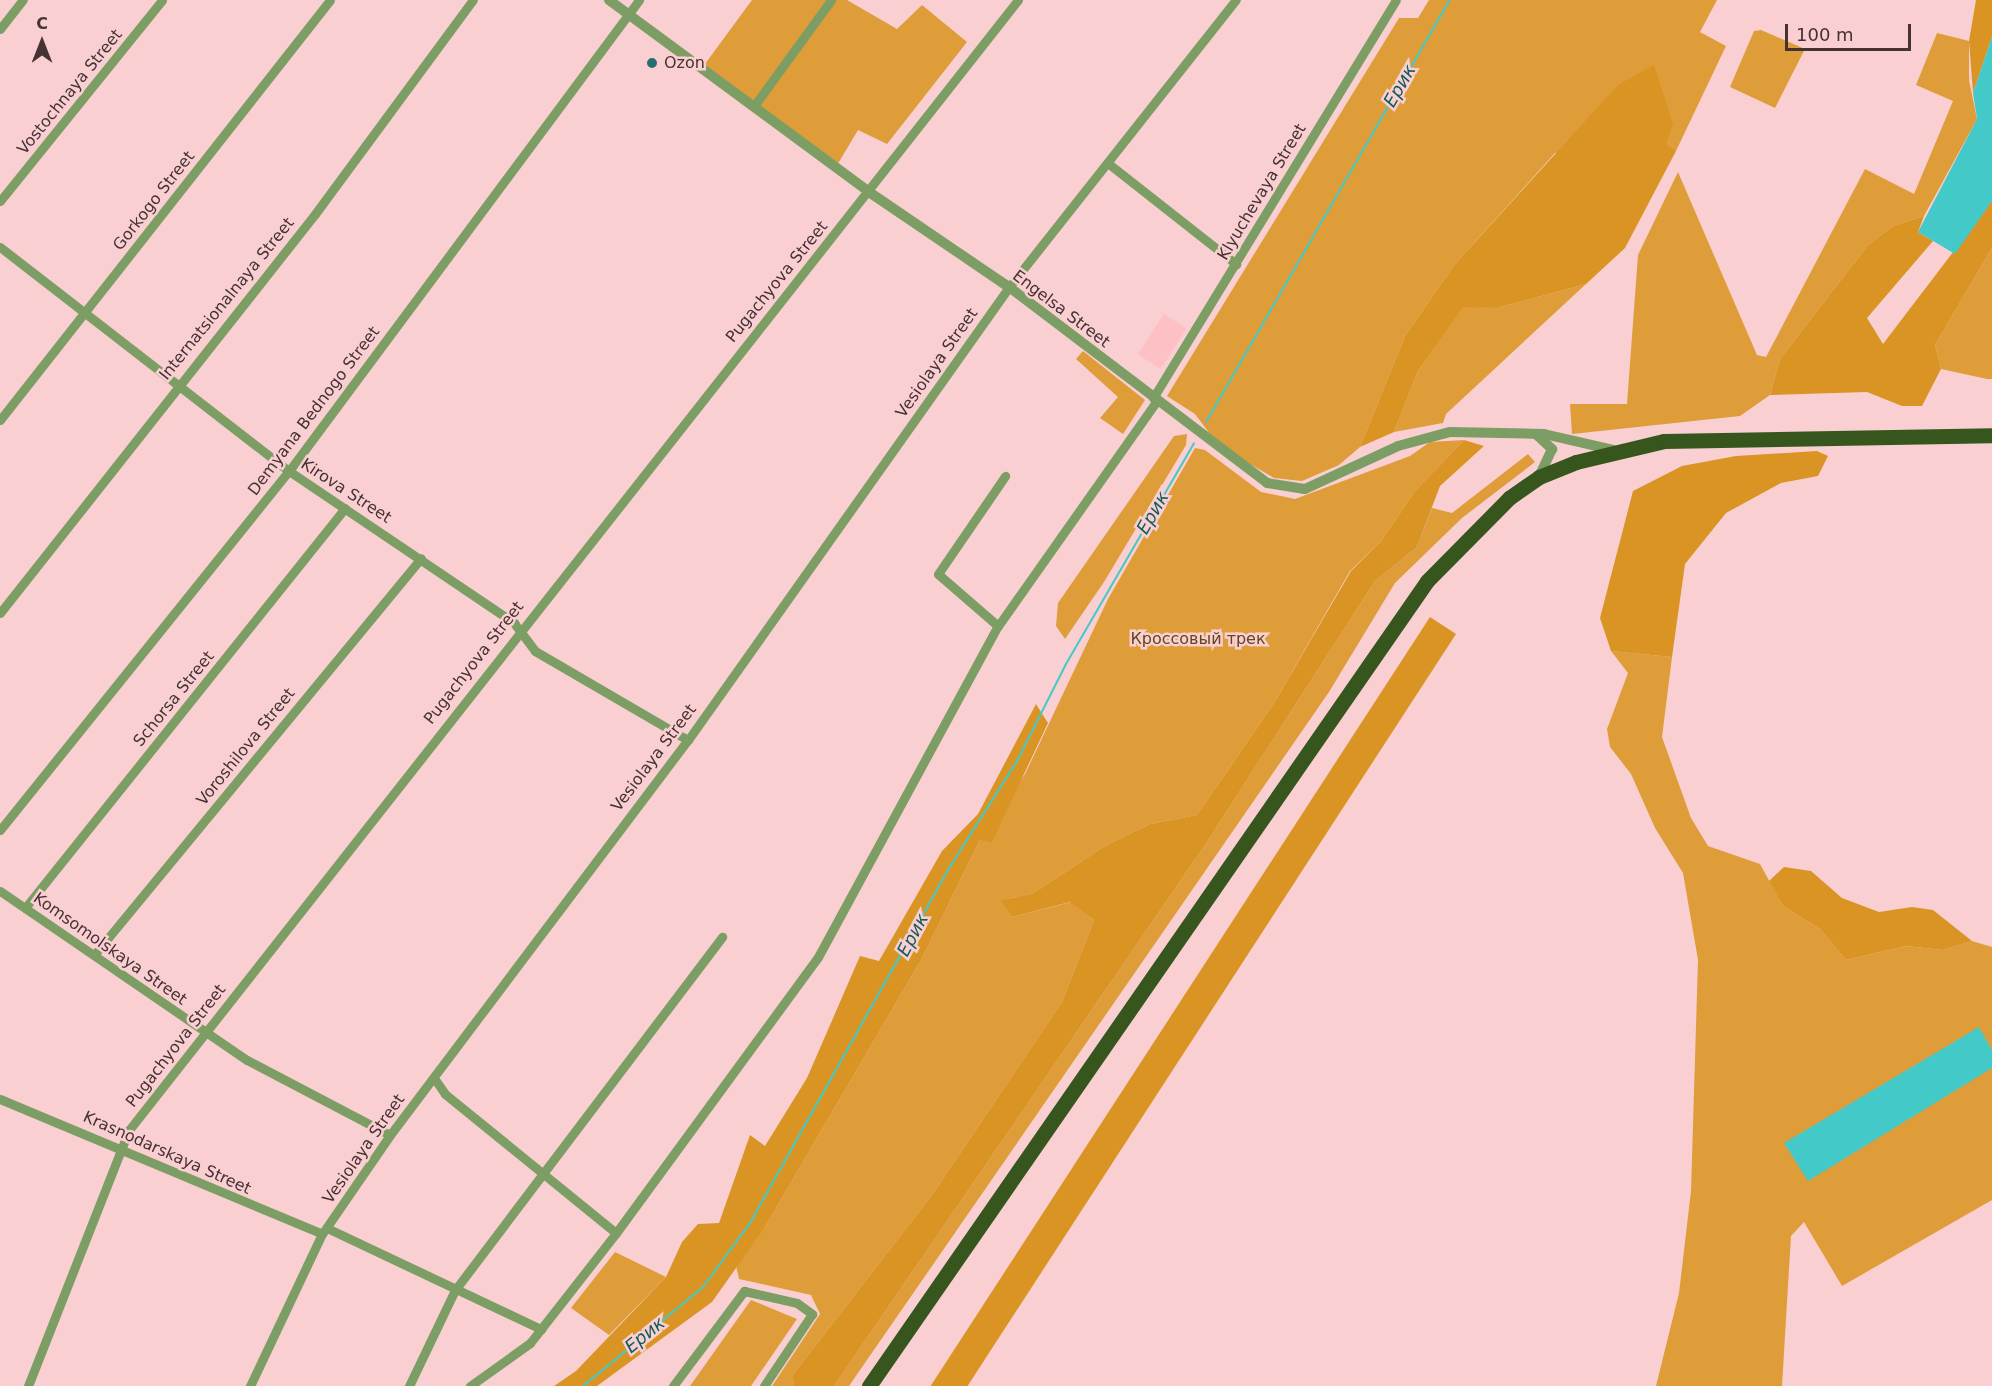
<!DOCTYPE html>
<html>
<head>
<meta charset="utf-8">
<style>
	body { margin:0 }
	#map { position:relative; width:1992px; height:1386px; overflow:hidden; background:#f9cfd2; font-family:"DejaVu Sans",sans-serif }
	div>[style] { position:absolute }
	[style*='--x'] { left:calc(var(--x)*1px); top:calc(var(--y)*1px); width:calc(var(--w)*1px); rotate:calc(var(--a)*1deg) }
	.built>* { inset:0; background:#fdc0c5; transform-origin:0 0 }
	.green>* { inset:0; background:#df9d39 }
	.forest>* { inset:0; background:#d99424; transform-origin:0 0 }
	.water>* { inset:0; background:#43cac8 }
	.stream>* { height:2px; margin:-1px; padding:0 1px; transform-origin:1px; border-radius:1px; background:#43cac8 }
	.minor>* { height:9px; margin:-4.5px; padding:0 4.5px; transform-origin:4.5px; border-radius:4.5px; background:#7c9e64 }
	.tertiary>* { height:10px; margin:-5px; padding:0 5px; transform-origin:5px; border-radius:5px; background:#7c9e64 }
	.trunk>* { height:15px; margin:-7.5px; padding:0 7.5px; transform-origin:7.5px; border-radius:7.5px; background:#36561d }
	.dots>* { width:16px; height:16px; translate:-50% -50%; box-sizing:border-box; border:3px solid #f9cfd2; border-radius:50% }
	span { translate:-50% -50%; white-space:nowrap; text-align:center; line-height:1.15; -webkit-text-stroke:5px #f9cfd2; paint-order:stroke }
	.poi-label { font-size:16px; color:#463133 }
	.left { translate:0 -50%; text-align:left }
	.street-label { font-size:16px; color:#463133 }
	.park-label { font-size:16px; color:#62461d }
	.water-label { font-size:18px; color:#115d5c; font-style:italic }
	.north { position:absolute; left:12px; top:12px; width:60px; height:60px; -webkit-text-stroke:4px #f9cfd2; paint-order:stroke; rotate:0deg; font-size:16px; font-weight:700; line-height:24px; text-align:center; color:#463133 }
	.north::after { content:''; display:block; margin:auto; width:21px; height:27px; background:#463133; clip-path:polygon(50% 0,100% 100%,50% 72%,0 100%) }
	.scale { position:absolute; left:1785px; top:24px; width:126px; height:27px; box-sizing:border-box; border:3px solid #463133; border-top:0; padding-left:8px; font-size:18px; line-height:21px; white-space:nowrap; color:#463133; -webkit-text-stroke:4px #f9cfd2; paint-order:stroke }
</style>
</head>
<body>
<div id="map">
	<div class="built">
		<i style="left:1164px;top:314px;width:27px;height:48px;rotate:33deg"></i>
	</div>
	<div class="green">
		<i style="clip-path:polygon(752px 0,847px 0,897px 29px,922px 5px,967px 42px,887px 144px,858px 130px,836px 167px,702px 68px)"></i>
		<i style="clip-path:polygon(1429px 0,1717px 0,1700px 32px,1726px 46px,1676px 151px,1665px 145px,1555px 153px,1455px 264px,1405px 336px,1360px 447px,1339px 465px,1302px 481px,1274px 478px,1243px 460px,1210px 434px,1195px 414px,1167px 396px,1399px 18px,1418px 18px)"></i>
		<i style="clip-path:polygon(1761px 30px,1805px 49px,1775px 108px,1730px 87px,1754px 31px)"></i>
		<i style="clip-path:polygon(1937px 33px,1969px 41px,1969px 80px,1977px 119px,1924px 216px,1893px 226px,1868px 245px,1780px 359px,1770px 395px,1740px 416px,1572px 434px,1570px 404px,1627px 404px,1638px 255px,1678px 172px,1757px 355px,1766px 357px,1865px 169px,1914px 194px,1953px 101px,1916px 85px)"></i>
		<i style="clip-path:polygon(1992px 248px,1992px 379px,1987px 379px,1941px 369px,1935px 345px)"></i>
		<i style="clip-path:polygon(1586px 284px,1446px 414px,1443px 423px,1394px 432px,1418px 371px,1463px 306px,1497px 308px)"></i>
		<i style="clip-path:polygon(1083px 351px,1145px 400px,1123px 434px,1100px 418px,1118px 397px,1076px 359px)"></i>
		<i style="clip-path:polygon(1187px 434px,1186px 445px,1104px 582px,1065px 639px,1056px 626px,1058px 603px,1174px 436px)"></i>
		<i style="clip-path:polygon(1464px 440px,1415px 491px,1382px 540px,1350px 571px,1274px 703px,1197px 815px,1150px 824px,1105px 846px,1032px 894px,1002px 900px,1012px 917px,1071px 902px,1094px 920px,1062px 1002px,932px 1195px,792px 1376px,794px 1386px,772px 1386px,820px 1314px,811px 1295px,739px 1279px,736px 1266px,765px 1227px,921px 960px,980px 840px,1025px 774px,1108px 599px,1195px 448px,1205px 450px,1261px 492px,1295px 499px,1410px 456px,1430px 442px)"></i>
		<i style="clip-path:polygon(1528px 454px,1535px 462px,1462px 518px,1395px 583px,1329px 692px,849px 1386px,834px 1386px,1207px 842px,1375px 581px,1417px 547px,1432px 508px,1452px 513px)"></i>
		<i style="clip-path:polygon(1611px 651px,1672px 657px,1662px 737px,1691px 818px,1708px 846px,1760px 864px,1783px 906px,1820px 929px,1846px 960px,1906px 946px,1943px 950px,1972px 941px,1992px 947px,1992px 1200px,1842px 1286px,1804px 1222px,1791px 1236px,1782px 1386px,1656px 1386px,1679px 1293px,1691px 1191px,1698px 960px,1683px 873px,1655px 828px,1631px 774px,1610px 747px,1607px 729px,1628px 673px)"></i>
		<i style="clip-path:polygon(615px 1252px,666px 1277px,609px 1335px,571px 1308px)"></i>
		<i style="clip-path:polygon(751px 1300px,797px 1319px,751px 1386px,690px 1386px)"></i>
	</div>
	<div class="forest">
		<i style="clip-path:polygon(1976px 0,1992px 0,1992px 37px,1973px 93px,1969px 41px)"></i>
		<i style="clip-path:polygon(1654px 65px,1673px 124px,1666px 144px,1676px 151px,1625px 248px,1586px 284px,1497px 308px,1463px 307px,1418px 371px,1394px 432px,1360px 447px,1405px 336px,1455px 264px,1618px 85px)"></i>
		<i style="clip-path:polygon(1992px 201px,1992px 248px,1935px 345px,1941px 369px,1922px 406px,1902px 406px,1867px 392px,1770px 395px,1780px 359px,1868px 245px,1893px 226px,1924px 216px,1918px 232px,1933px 241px,1867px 318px,1883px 344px)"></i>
		<i style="clip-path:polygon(1464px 440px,1484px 446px,1440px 486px,1417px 547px,1375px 581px,1207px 842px,834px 1386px,794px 1386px,792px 1376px,932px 1195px,1062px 1002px,1094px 920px,1070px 902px,1012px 917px,1001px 900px,1032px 894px,1105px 846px,1150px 824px,1197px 815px,1274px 703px,1351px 571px,1382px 540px,1415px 491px)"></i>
		<i style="clip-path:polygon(1817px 451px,1828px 456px,1818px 476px,1781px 483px,1726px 513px,1685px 564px,1672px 657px,1611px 651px,1600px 618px,1633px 491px,1682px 466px,1736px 456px)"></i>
		<i style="left:1430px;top:617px;width:31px;height:938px;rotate:33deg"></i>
		<i style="clip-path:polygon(1036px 704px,1048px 723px,992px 842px,980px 840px,921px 960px,765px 1227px,712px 1302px,597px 1386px,554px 1386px,576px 1371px,666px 1277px,682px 1242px,698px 1224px,719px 1223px,750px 1135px,765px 1146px,807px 1078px,860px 956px,879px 961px,942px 851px,978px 814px)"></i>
		<i style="clip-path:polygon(1784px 867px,1811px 871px,1842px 898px,1879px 912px,1912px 907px,1933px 910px,1972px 941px,1943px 950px,1906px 946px,1846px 960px,1820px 929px,1783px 906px,1769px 881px)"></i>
	</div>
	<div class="water">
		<i style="clip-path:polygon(1992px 37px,1992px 201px,1955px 254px,1918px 232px,1977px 119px,1973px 93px)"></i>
		<i style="clip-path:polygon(1979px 1027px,1992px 1050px,1992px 1068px,1808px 1181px,1784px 1143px)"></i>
	</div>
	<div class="stream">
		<i style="--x:1206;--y:422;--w:487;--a:-60"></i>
		<i style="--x:583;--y:1386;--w:156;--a:-39.5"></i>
		<i style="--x:703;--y:1287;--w:79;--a:-53.7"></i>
		<i style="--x:750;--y:1223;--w:411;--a:-60.7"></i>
		<i style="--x:951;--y:865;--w:123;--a:-57.6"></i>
		<i style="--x:1017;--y:761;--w:109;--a:-63.2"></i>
		<i style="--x:1066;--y:664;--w:255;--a:-59.9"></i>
	</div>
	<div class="minor">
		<i style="--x:0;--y:29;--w:37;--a:-52"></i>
		<i style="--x:754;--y:106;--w:131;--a:-54"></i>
		<i style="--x:1109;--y:164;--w:162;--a:38.2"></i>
		<i style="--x:0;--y:201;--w:258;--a:-51.1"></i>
		<i style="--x:0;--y:247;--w:366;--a:37.8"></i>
		<i style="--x:289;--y:471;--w:272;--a:34"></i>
		<i style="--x:514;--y:623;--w:35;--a:53"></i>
		<i style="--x:535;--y:651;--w:177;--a:30.2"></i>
		<i style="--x:1153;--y:398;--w:466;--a:-58.6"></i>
		<i style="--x:0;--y:420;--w:534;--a:-51.84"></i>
		<i style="--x:0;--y:613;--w:508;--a:-51.71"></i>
		<i style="--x:315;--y:214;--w:266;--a:-53.6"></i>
		<i style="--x:998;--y:626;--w:79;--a:-139.1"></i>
		<i style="--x:938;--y:574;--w:119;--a:-55.6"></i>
		<i style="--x:0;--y:830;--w:461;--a:-51.2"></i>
		<i style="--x:289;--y:471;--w:587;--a:-53.38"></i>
		<i style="--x:0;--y:891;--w:299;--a:34.4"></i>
		<i style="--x:247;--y:1060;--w:161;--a:27.7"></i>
		<i style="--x:25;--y:908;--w:512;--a:-51.34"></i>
		<i style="--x:94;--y:955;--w:514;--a:-50.52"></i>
		<i style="--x:434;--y:1078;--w:19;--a:55"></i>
		<i style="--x:445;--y:1094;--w:220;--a:39.1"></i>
		<i style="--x:616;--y:1233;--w:140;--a:128"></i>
		<i style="--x:530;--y:1343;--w:74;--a:144.4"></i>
		<i style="--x:0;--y:1099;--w:349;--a:22.7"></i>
		<i style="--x:327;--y:1228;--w:237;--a:25.3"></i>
		<i style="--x:616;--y:1233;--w:342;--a:-53.8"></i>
		<i style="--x:818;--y:957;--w:377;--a:-61.5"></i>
		<i style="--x:998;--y:626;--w:276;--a:-54.8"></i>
		<i style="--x:28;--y:1386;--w:275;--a:-68.5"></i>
		<i style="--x:129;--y:1130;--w:1438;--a:-51.81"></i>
		<i style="--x:250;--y:1386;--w:168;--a:-64.7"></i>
		<i style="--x:322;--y:1234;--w:120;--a:-55.5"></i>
		<i style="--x:390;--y:1135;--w:495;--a:-53"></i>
		<i style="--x:688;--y:740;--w:555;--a:-54.68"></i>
		<i style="--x:1009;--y:287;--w:366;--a:-51.7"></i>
		<i style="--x:409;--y:1386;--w:106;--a:-64.4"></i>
		<i style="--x:455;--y:1290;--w:443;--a:-52.9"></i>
		<i style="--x:673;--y:1386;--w:119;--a:-53.2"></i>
		<i style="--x:744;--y:1291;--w:54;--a:12.8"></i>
		<i style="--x:797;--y:1303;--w:19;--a:36"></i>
		<i style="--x:812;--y:1314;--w:87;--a:123.7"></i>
	</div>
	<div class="tertiary">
		<i style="--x:609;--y:0;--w:323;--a:36.4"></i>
		<i style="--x:869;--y:192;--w:169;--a:34.2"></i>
		<i style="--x:1009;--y:287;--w:324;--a:37.2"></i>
		<i style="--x:1267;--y:483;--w:38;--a:9"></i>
		<i style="--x:1305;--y:489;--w:102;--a:-24.8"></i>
		<i style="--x:1398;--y:446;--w:54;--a:-15.1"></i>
		<i style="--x:1450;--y:432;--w:94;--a:1.2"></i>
		<i style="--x:1544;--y:434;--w:72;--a:12.9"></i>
		<i style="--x:1537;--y:435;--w:21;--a:43"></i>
		<i style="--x:1552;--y:449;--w:31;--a:115"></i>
	</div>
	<div class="trunk">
		<i style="--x:869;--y:1386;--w:979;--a:-55.27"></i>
		<i style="--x:1427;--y:581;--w:117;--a:-45.3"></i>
		<i style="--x:1509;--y:498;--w:37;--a:-35"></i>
		<i style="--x:1539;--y:477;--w:40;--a:-22"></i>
		<i style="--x:1576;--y:462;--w:90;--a:-13.4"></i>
		<i style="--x:1664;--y:441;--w:328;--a:-1"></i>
	</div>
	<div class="dots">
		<i style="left:652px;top:63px;background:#25706f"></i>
	</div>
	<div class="poi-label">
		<span class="left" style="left:664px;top:63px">Ozon</span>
	</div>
	<div class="street-label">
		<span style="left:70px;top:92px;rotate:-51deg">Vostochnaya Street</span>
		<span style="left:1262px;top:192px;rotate:-59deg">Klyuchevaya Street</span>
		<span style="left:154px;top:201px;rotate:-52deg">Gorkogo Street</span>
		<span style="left:777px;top:282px;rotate:-51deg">Pugachyova Street</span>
		<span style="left:227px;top:299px;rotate:-51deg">Internatsionalnaya Street</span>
		<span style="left:1061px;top:309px;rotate:37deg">Engelsa Street</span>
		<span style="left:937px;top:363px;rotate:-55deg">Vesiolaya Street</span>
		<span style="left:314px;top:411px;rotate:-53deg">Demyana Bednogo Street</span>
		<span style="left:346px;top:491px;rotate:33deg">Kirova Street</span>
		<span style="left:474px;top:663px;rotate:-52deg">Pugachyova Street</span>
		<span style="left:174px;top:699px;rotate:-51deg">Schorsa Street</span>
		<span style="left:246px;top:747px;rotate:-51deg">Voroshilova Street</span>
		<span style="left:654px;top:758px;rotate:-53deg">Vesiolaya Street</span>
		<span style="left:110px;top:949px;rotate:35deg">Komsomolskaya Street</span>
		<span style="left:176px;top:1046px;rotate:-52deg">Pugachyova Street</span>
		<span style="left:364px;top:1149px;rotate:-55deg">Vesiolaya Street</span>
		<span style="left:167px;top:1153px;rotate:24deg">Krasnodarskaya Street</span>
	</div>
	<div class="park-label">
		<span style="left:1198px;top:639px">Кроссовый трек</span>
	</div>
	<div class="water-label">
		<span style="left:1400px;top:86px;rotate:-60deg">Ерик</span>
		<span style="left:1153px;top:513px;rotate:-60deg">Ерик</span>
		<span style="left:913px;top:935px;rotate:-62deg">Ерик</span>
		<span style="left:645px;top:1335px;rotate:-39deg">Ерик</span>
	</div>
	<div class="north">С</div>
	<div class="scale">100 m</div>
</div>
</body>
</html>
